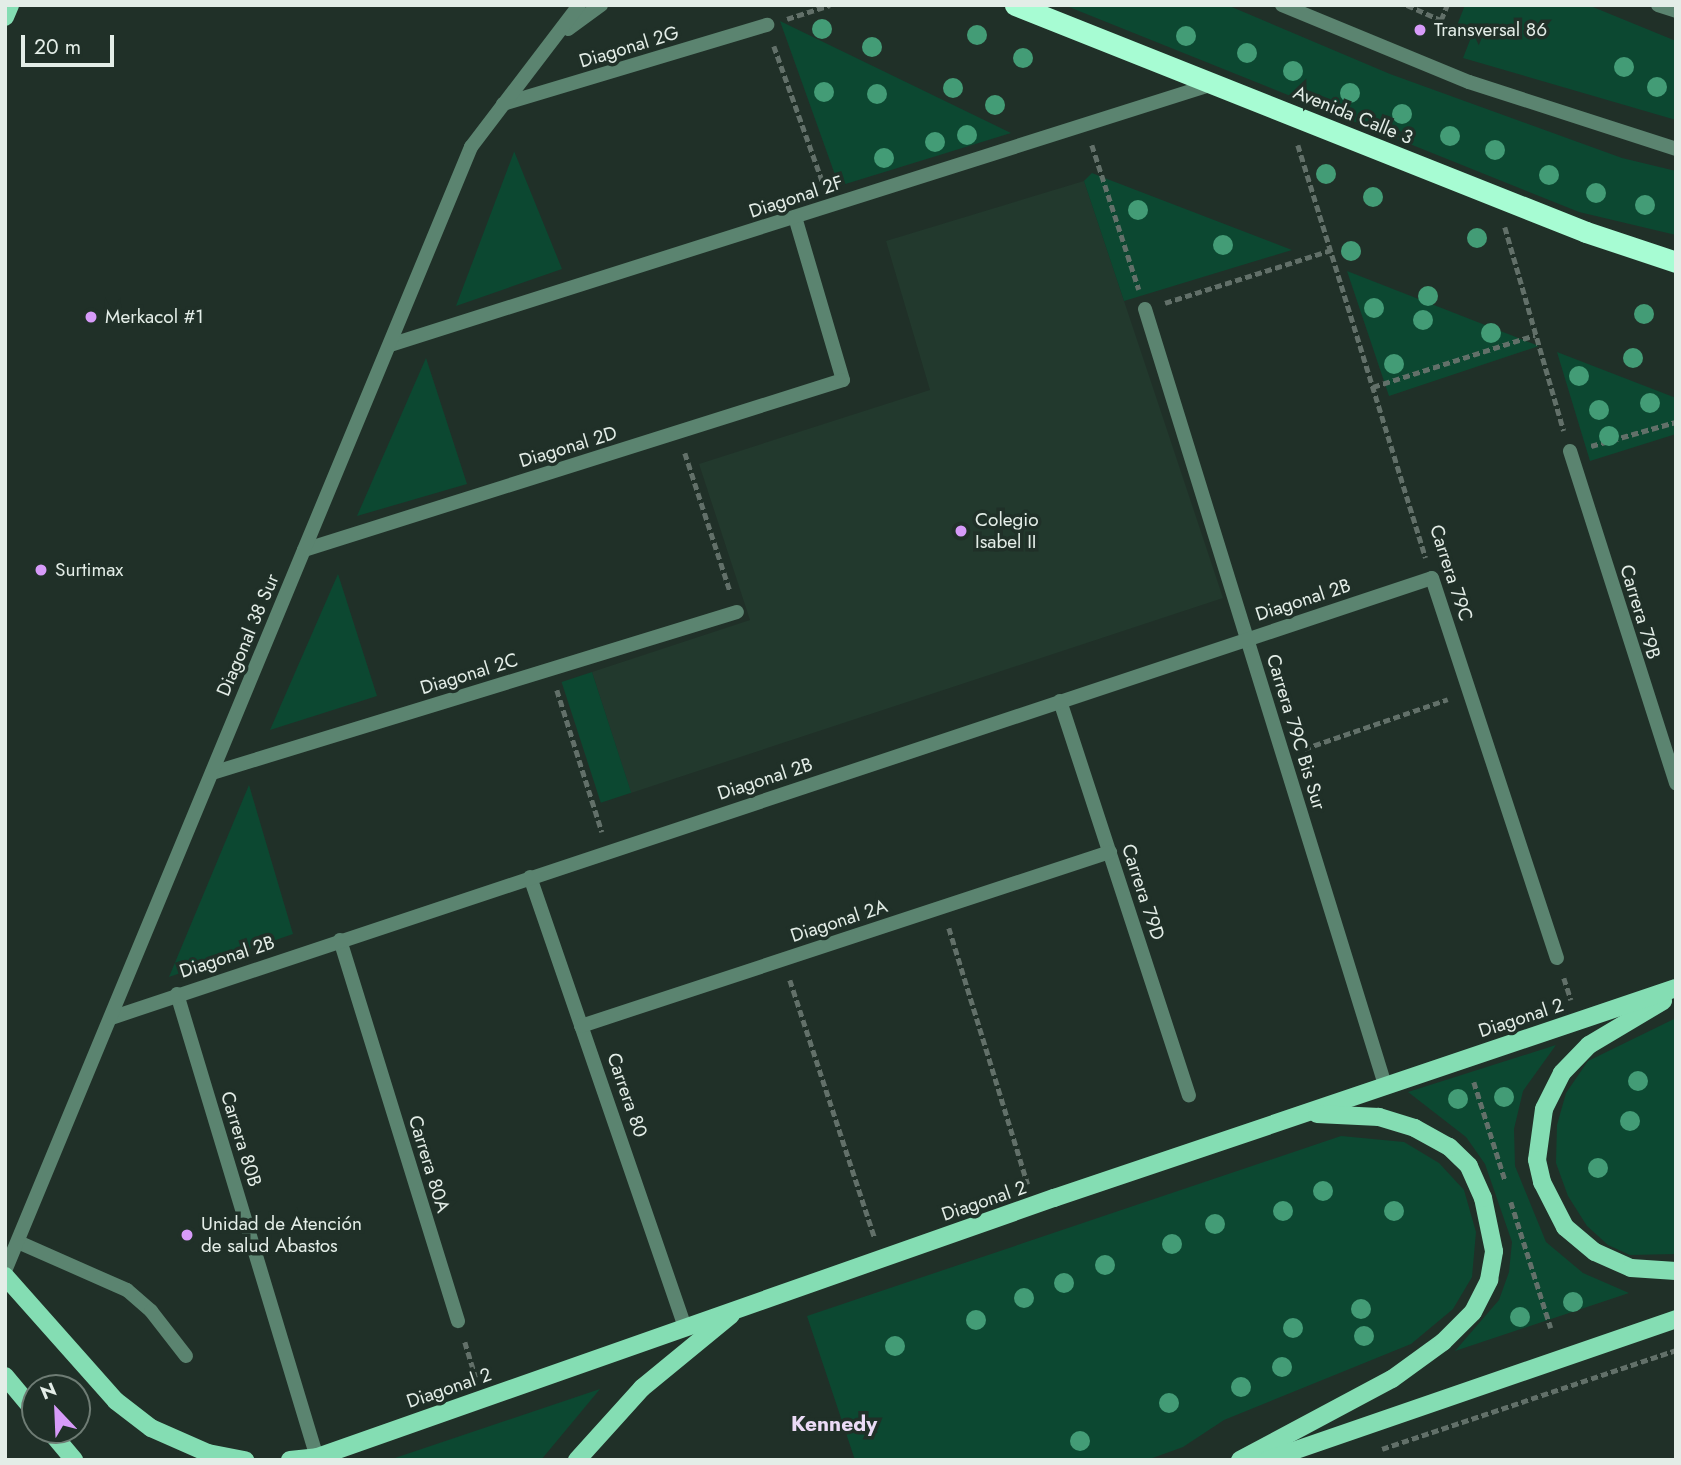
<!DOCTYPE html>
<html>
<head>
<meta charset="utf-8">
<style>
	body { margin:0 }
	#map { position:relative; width:1681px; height:1465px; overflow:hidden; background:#203028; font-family:Jost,sans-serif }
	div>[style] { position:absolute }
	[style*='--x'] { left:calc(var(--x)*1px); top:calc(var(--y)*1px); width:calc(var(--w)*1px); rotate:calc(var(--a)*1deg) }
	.built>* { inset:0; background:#22392d }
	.green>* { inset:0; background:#0c4831; transform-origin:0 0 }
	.path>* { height:4.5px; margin-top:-2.25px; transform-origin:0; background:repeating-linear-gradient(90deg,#627069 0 7px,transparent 0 10.5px) }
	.lane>* { height:14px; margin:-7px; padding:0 7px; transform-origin:7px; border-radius:7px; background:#5b8470 }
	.street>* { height:14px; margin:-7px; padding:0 7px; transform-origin:7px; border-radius:7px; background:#5b8470 }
	.primary>* { height:18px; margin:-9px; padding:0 9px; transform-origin:9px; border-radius:9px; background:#84ddb3 }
	.highway>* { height:21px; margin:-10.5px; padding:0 10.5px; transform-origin:10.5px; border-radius:10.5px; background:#a7fcd3 }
	.trees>* { width:20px; height:20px; margin:-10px; border-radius:50%; background:#439c76 }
	.dots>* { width:19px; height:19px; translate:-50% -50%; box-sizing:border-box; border:4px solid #203028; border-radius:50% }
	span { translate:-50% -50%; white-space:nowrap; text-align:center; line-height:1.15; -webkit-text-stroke:7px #203028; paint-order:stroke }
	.poi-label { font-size:19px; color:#e3ede7 }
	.left { translate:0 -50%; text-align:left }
	.street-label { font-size:19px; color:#e3ede7 }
	.neighbourhood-label { font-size:21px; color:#ebdbf6; font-weight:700 }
	.frame { position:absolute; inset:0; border:7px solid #e3ede7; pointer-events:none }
	.north { position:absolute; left:21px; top:1374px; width:70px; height:70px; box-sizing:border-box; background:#203028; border:2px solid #6e7c74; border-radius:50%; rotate:337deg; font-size:19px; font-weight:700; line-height:28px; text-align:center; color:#e3ede7 }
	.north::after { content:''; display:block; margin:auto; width:24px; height:32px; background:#d79bf9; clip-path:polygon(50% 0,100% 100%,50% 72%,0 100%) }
	.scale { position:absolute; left:21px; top:35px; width:93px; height:32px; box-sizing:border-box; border:4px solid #e3ede7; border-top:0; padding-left:9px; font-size:21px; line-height:24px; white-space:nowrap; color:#e3ede7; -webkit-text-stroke:5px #203028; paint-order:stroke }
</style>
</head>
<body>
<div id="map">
	<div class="built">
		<i style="clip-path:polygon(1084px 181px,1223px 598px,631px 793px,592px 672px,750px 620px,699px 464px,930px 390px,886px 241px)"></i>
	</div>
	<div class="green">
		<i style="clip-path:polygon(1064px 5px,1227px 5px,1390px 74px,1622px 158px,1676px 171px,1676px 235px,1579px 212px)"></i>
		<i style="clip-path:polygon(1465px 5px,1588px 5px,1676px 41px,1676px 120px,1463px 58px,1470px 40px,1454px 33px)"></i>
		<i style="clip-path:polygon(780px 21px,1011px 133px,839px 186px)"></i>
		<i style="clip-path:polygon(514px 151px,562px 269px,456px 306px,514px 152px)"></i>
		<i style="clip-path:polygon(1092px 173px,1102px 177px,1292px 250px,1124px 301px,1084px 181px)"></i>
		<i style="clip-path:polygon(1347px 271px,1539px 346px,1389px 396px)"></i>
		<i style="clip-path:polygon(1557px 352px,1676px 398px,1676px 434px,1590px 461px)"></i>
		<i style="clip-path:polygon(426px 358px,467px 484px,357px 516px)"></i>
		<i style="clip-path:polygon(338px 574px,377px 696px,270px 730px)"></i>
		<i style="left:592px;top:672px;width:127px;height:32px;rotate:72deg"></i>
		<i style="clip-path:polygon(249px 785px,293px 934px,169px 977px)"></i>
		<i style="clip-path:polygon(1676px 1018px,1676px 1254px,1630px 1255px,1608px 1245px,1587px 1226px,1568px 1196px,1556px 1163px,1557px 1125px,1566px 1093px,1588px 1061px)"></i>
		<i style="clip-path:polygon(1556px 1045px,1523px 1091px,1514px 1129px,1515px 1166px,1546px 1242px,1583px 1273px,1629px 1293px,1455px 1351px,1499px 1300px,1509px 1272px,1512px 1242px,1485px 1164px,1466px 1137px,1408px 1092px)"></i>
		<i style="clip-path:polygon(1341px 1136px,1404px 1142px,1439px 1163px,1464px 1190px,1476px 1232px,1472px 1277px,1453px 1309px,1411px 1344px,1224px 1420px,1183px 1447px,1147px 1460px,855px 1460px,807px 1316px)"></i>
		<i style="clip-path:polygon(600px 1389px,541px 1460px,389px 1460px)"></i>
	</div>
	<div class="path">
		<i style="--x:1407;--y:5;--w:37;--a:24"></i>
		<i style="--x:1441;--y:20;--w:16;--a:-68"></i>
		<i style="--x:787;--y:19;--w:45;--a:-18"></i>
		<i style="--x:1438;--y:27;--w:8;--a:-67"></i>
		<i style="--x:774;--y:46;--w:149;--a:70.3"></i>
		<i style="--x:1092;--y:145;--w:152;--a:72"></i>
		<i style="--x:1298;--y:145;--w:432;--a:72.8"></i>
		<i style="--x:1505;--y:227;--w:212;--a:73.9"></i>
		<i style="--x:1165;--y:303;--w:174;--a:-17.7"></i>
		<i style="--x:1373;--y:387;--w:170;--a:-17.8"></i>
		<i style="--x:1591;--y:446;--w:88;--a:-15.8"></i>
		<i style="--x:685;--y:453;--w:145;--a:71.9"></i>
		<i style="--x:557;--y:690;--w:149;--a:72.4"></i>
		<i style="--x:1304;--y:749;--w:152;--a:-19.1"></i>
		<i style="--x:949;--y:928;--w:268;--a:72.9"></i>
		<i style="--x:1564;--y:978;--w:23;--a:72"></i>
		<i style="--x:790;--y:980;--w:272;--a:71.8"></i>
		<i style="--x:1474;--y:1082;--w:103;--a:72.4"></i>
		<i style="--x:1511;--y:1202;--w:132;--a:72.4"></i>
		<i style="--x:465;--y:1342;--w:37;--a:73"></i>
		<i style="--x:1382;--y:1449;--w:310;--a:-18.6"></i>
	</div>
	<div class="lane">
		<i style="--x:1282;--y:5;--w:202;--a:22.4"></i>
		<i style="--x:1469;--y:82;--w:218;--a:17.9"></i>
		<i style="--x:1658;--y:5;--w:19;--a:18"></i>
		<i style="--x:795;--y:217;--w:170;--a:73.6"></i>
		<i style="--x:18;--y:1242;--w:119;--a:23.8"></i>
		<i style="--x:127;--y:1290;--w:32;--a:41"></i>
		<i style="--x:151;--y:1311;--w:57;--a:52.1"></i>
	</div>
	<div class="street">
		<i style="--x:568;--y:29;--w:41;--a:-36"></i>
		<i style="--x:503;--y:104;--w:276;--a:-16.7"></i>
		<i style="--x:1145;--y:309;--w:812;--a:72.81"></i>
		<i style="--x:390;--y:345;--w:863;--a:-17.6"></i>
		<i style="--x:1570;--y:451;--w:349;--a:72.3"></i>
		<i style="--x:304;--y:550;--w:565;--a:-17.51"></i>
		<i style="--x:1060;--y:701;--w:415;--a:71.9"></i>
		<i style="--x:212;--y:773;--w:549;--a:-17.05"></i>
		<i style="--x:530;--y:877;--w:475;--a:71"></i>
		<i style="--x:340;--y:940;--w:399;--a:72.8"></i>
		<i style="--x:177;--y:994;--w:484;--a:73.2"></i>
		<i style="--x:111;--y:1018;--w:1392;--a:-18.42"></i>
		<i style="--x:1432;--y:578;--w:400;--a:71.8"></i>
		<i style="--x:581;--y:1026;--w:557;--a:-18.21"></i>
		<i style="--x:5;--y:1271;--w:1217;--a:-67.48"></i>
		<i style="--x:471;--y:147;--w:178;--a:-52.7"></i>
	</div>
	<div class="primary">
		<i style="--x:5;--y:17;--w:13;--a:-67"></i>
		<i style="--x:1663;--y:1001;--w:86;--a:149.3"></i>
		<i style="--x:1589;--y:1045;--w:39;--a:134"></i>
		<i style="--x:1562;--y:1073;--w:40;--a:116.6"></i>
		<i style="--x:1544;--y:1109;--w:51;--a:97.8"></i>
		<i style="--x:1537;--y:1160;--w:23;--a:77"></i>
		<i style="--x:1542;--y:1182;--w:51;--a:62.9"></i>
		<i style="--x:1565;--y:1227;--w:39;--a:40"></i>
		<i style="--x:1595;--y:1252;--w:39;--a:24"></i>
		<i style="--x:1631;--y:1268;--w:45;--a:3.8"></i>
		<i style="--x:5;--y:1276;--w:167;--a:48.4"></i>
		<i style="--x:116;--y:1401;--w:44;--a:37.6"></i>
		<i style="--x:151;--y:1428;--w:62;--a:23.7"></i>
		<i style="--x:208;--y:1453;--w:38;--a:11"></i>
		<i style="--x:5;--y:1376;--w:47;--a:50.2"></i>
		<i style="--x:49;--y:1430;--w:39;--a:50"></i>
		<i style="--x:290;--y:1460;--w:27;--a:-6"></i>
		<i style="--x:309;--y:1460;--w:790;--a:-19.38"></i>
		<i style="--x:1054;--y:1198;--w:656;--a:-18.66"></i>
		<i style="--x:577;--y:1460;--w:97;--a:-47.9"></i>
		<i style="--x:642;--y:1388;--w:115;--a:-39.4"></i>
		<i style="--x:1240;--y:1460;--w:172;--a:-28.1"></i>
		<i style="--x:1392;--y:1379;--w:63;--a:-36"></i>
		<i style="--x:1443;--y:1342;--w:42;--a:-45"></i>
		<i style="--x:1473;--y:1312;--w:36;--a:-63"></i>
		<i style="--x:1489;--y:1280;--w:29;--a:-80"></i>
		<i style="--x:1494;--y:1251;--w:54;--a:-101.7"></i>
		<i style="--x:1483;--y:1198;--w:35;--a:-114"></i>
		<i style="--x:1469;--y:1166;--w:28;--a:-136"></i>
		<i style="--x:1449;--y:1147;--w:39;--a:-151"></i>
		<i style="--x:1415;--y:1128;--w:38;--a:-163"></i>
		<i style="--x:1379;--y:1117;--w:62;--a:-177.2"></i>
		<i style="--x:1267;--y:1460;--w:433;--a:-19"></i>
	</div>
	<div class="highway">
		<i style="--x:1015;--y:5;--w:614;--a:21.68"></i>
		<i style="--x:1586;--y:232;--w:95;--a:18.4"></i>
	</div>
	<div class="trees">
		<i style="left:822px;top:29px"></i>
		<i style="left:977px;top:35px"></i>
		<i style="left:1186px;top:36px"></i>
		<i style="left:872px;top:47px"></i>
		<i style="left:1247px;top:53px"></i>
		<i style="left:1023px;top:58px"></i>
		<i style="left:1624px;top:67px"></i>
		<i style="left:1293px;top:71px"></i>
		<i style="left:1657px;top:87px"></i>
		<i style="left:953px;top:88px"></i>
		<i style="left:824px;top:92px"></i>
		<i style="left:1350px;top:93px"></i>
		<i style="left:877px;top:94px"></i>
		<i style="left:995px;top:105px"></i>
		<i style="left:1402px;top:114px"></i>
		<i style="left:967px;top:135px"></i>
		<i style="left:1450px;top:136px"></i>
		<i style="left:935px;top:142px"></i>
		<i style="left:1495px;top:150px"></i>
		<i style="left:884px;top:158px"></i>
		<i style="left:1326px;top:174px"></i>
		<i style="left:1549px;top:175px"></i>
		<i style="left:1596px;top:193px"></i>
		<i style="left:1373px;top:197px"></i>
		<i style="left:1645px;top:205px"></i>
		<i style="left:1138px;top:210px"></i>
		<i style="left:1477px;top:238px"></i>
		<i style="left:1223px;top:245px"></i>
		<i style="left:1351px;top:251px"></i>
		<i style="left:1428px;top:296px"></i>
		<i style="left:1374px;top:308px"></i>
		<i style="left:1644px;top:314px"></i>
		<i style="left:1423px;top:320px"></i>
		<i style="left:1491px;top:333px"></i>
		<i style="left:1633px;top:358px"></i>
		<i style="left:1394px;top:364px"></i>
		<i style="left:1579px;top:376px"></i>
		<i style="left:1650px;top:403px"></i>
		<i style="left:1599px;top:410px"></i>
		<i style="left:1609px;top:436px"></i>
		<i style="left:1638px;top:1081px"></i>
		<i style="left:1504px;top:1097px"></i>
		<i style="left:1458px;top:1099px"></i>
		<i style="left:1630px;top:1121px"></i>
		<i style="left:1598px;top:1168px"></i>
		<i style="left:1323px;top:1191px"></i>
		<i style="left:1283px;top:1211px"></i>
		<i style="left:1394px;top:1211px"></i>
		<i style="left:1215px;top:1224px"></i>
		<i style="left:1172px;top:1244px"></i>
		<i style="left:1105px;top:1265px"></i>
		<i style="left:1064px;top:1283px"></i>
		<i style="left:1024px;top:1298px"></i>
		<i style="left:1573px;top:1302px"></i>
		<i style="left:1361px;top:1309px"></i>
		<i style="left:1520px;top:1317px"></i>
		<i style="left:976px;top:1320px"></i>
		<i style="left:1293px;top:1328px"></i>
		<i style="left:1364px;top:1336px"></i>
		<i style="left:895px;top:1346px"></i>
		<i style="left:1282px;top:1367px"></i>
		<i style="left:1241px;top:1387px"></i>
		<i style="left:1169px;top:1403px"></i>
		<i style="left:1080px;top:1441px"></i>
	</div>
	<div class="dots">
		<i style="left:1420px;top:30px;background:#d79bf9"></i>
		<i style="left:91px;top:317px;background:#d79bf9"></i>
		<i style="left:961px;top:531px;background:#d79bf9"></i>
		<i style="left:41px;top:570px;background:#d79bf9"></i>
		<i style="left:187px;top:1235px;background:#d79bf9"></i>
	</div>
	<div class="poi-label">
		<span class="left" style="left:1434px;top:30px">Transversal 86</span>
		<span class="left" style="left:105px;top:317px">Merkacol #1</span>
		<span class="left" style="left:975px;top:531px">Colegio<br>Isabel II</span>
		<span class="left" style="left:55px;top:570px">Surtimax</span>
		<span class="left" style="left:201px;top:1235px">Unidad de Atención<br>de salud Abastos</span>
	</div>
	<div class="street-label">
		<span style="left:629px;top:47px;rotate:-17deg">Diagonal 2G</span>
		<span style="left:1353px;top:115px;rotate:22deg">Avenida Calle 3</span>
		<span style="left:796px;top:197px;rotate:-18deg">Diagonal 2F</span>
		<span style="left:568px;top:447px;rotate:-17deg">Diagonal 2D</span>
		<span style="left:1451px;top:573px;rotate:72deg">Carrera 79C</span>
		<span style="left:1303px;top:600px;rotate:-18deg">Diagonal 2B</span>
		<span style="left:1640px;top:612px;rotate:73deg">Carrera 79B</span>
		<span style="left:248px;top:635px;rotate:-67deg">Diagonal 38 Sur</span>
		<span style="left:469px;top:674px;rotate:-17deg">Diagonal 2C</span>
		<span style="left:1296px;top:732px;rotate:73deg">Carrera 79C Bis Sur</span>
		<span style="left:765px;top:779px;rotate:-18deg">Diagonal 2B</span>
		<span style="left:1143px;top:892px;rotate:72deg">Carrera 79D</span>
		<span style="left:839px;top:921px;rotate:-18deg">Diagonal 2A</span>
		<span style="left:227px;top:957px;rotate:-18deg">Diagonal 2B</span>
		<span style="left:1521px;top:1018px;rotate:-18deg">Diagonal 2</span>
		<span style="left:627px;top:1095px;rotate:71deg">Carrera 80</span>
		<span style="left:241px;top:1139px;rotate:73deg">Carrera 80B</span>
		<span style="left:429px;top:1164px;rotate:73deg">Carrera 80A</span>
		<span style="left:984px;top:1201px;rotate:-19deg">Diagonal 2</span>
		<span style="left:449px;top:1388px;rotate:-19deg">Diagonal 2</span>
	</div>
	<div class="neighbourhood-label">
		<span style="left:834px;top:1424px">Kennedy</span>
	</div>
	<div class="frame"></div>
	<div class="north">N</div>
	<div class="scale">20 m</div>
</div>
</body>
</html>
